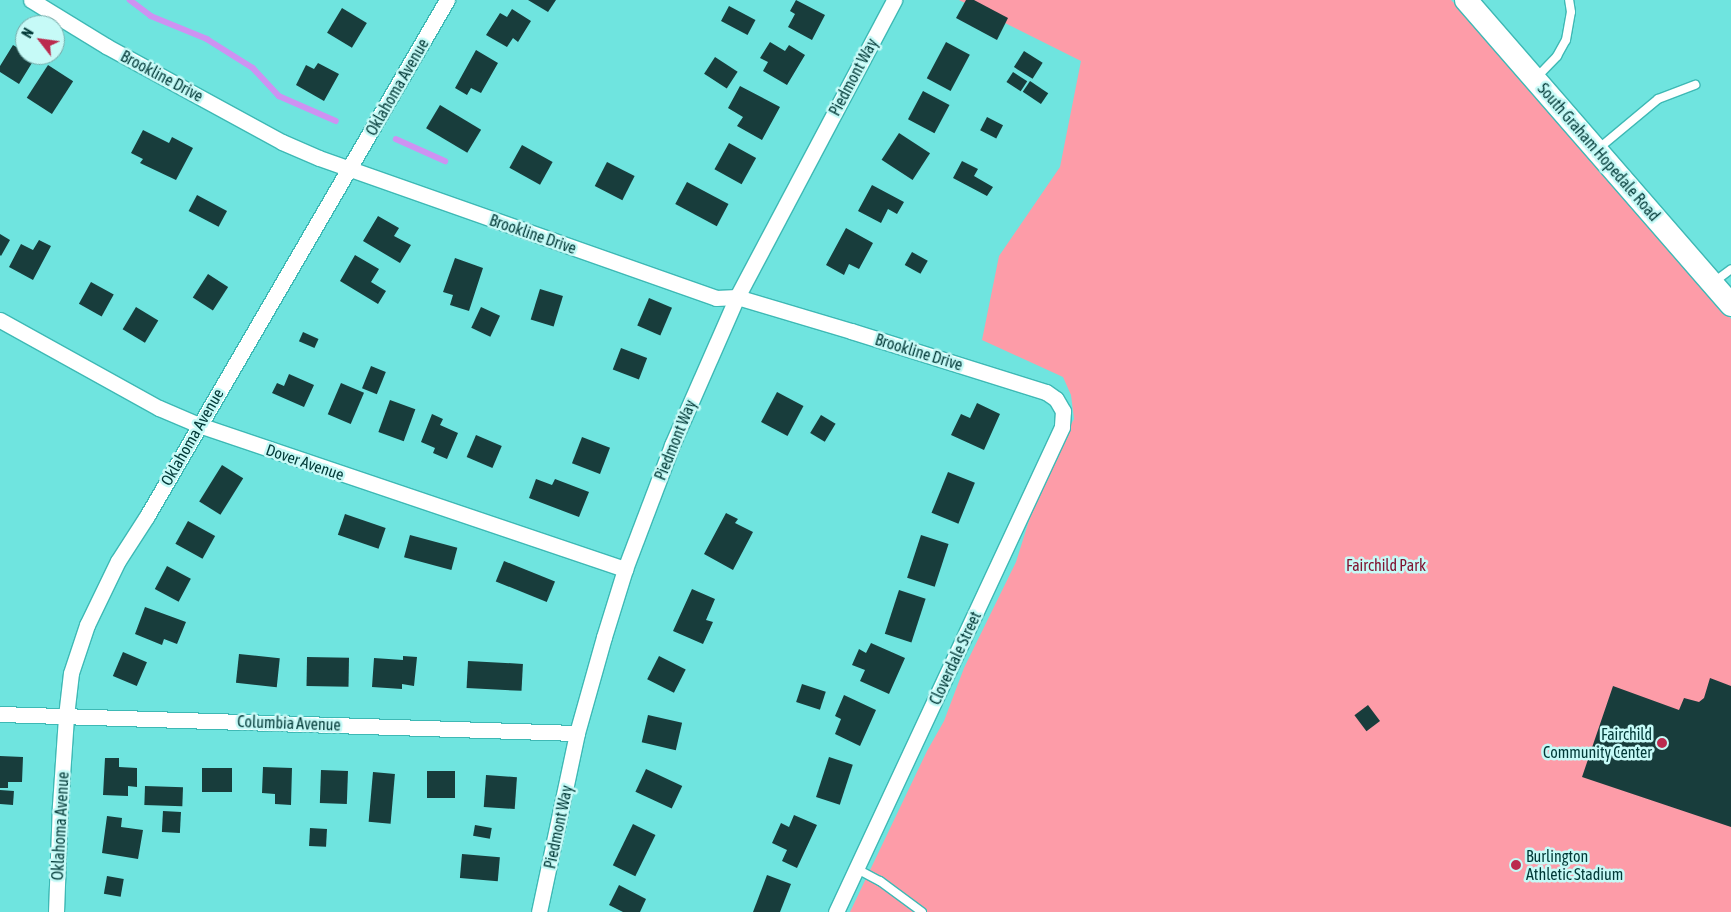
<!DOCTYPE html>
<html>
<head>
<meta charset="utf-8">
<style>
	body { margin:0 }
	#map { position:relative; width:1731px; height:912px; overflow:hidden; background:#6fe4df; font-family:"Asap Condensed",sans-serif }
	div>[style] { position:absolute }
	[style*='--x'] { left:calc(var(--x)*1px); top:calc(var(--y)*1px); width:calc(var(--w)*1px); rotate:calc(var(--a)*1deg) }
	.green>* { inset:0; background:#fd9ca8 }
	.stream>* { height:5.5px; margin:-2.75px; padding:0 2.75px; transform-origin:2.75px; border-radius:2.75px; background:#ce92f2 }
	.building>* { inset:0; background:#183d3c; transform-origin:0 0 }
	.roads { filter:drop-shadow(1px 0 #3eb9b5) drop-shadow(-1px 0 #3eb9b5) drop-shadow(0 1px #3eb9b5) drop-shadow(0 -1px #3eb9b5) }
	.lane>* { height:8px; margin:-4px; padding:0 4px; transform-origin:4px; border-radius:4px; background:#fff }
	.street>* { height:15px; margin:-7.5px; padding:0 7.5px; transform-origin:7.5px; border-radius:7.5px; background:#fff }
	.secondary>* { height:22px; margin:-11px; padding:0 11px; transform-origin:11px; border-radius:11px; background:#fff }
	.dots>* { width:14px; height:14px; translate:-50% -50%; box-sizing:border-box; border:2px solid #c6faf7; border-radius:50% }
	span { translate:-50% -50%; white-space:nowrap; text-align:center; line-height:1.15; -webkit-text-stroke:5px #c6faf7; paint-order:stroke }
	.street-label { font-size:16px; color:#003836 }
	.park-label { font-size:16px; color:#811632 }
	.poi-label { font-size:16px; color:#003836 }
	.right { translate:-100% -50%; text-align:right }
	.left { translate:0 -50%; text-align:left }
	.north { position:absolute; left:15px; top:15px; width:50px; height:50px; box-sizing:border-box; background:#c6faf7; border:1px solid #77acaa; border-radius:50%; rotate:300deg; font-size:14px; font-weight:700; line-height:20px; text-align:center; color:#003836 }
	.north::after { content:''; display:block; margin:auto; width:18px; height:22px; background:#bb2a4e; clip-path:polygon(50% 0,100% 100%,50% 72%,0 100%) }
</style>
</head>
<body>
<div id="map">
	<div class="green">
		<i style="clip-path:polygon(959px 0,1451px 0,1472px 21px,1704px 286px,1731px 319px,1731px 912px,850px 912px,927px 751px,944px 721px,964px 668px,1016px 562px,1036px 498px,1061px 441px,1074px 419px,1071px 395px,1063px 377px,982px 340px,999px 256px,1060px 167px,1081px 61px)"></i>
	</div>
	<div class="stream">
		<i style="--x:130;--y:0;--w:26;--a:37"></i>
		<i style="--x:151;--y:16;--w:61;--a:22.3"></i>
		<i style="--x:207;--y:39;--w:54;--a:32.2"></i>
		<i style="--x:253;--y:68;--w:38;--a:47"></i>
		<i style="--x:279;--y:96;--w:62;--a:23.7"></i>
		<i style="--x:396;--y:139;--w:54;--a:24.2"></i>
	</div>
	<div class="building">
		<i style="clip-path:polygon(528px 0,556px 0,548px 12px)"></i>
		<i style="clip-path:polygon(796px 0,825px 15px,812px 40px,788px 27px,795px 14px,790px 11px)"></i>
		<i style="clip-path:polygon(966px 0,974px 0,1008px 18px,997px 40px,956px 18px)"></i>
		<i style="left:729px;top:6px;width:30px;height:17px;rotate:28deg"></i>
		<i style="left:342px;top:8px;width:29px;height:29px;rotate:31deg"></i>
		<i style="clip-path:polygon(512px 9px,531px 21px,518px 42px,513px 38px,507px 47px,486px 35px,500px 13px,507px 17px)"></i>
		<i style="clip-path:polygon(770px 42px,785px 51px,789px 45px,805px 55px,787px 85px,763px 71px,768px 62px,760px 58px)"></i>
		<i style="left:946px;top:42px;width:27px;height:41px;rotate:28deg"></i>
		<i style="clip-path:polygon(13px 45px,25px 52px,25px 55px,35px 58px,19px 84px,0 72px,0 66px)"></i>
		<i style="clip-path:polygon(476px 50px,498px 63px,481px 93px,471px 88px,467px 95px,455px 88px)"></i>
		<i style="left:1024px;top:51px;width:22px;height:19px;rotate:32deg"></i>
		<i style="left:715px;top:57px;width:27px;height:20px;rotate:33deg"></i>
		<i style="clip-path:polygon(318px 63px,339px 74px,324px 101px,296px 85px,306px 65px,314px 69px)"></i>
		<i style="left:48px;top:65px;width:30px;height:39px;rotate:33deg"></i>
		<i style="left:1013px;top:72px;width:17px;height:12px;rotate:33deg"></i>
		<i style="left:1030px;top:81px;width:22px;height:13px;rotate:34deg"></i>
		<i style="clip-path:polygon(740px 86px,780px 107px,762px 140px,737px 126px,743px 117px,728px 108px)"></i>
		<i style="left:923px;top:91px;width:30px;height:32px;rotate:28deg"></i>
		<i style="left:440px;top:105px;width:48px;height:27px;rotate:31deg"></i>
		<i style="left:987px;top:117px;width:18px;height:15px;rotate:27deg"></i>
		<i style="clip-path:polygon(143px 130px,169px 143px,172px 137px,193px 148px,176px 180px,140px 163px,143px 159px,131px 153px)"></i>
		<i style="left:899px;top:133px;width:37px;height:32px;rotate:33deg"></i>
		<i style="left:729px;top:143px;width:31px;height:30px;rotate:29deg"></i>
		<i style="left:522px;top:145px;width:35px;height:26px;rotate:29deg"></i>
		<i style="clip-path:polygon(962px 161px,978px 169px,974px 176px,993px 187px,987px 196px,953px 178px)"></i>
		<i style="left:607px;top:162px;width:31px;height:27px;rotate:27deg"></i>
		<i style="left:687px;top:182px;width:47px;height:25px;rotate:28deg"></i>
		<i style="clip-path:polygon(872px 185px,904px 202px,897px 214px,888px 209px,881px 223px,858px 211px)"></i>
		<i style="left:197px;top:195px;width:34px;height:18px;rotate:28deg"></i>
		<i style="clip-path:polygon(378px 216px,399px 228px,394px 236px,411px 245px,400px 263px,363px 241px)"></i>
		<i style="clip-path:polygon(846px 228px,873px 243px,859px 269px,849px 264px,844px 275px,826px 265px)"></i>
		<i style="clip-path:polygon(0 234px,10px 240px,1px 256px,0 255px)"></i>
		<i style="clip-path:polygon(39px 240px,51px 246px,33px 280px,9px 267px,21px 244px,33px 250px)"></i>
		<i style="left:912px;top:252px;width:18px;height:15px;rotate:29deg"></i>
		<i style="clip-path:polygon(355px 255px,379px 269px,371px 282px,386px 291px,378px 304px,340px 281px)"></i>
		<i style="clip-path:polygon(455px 258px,483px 268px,469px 311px,450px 305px,453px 295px,443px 292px)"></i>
		<i style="left:208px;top:274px;width:24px;height:28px;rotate:33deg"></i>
		<i style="left:91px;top:282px;width:26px;height:25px;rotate:29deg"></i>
		<i style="left:540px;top:289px;width:24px;height:32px;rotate:17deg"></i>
		<i style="left:649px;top:298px;width:25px;height:30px;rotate:23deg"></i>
		<i style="left:136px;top:307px;width:26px;height:26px;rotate:31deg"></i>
		<i style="left:481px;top:307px;width:21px;height:23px;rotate:25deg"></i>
		<i style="left:303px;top:332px;width:17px;height:10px;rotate:24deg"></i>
		<i style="left:621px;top:348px;width:28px;height:23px;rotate:21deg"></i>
		<i style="left:371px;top:366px;width:16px;height:24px;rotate:22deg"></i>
		<i style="clip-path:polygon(289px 374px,314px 385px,304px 407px,272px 393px,277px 383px,284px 386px)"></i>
		<i style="left:341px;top:383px;width:25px;height:34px;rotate:23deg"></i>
		<i style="left:777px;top:392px;width:30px;height:34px;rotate:28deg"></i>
		<i style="left:390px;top:400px;width:27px;height:34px;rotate:20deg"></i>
		<i style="clip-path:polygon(977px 403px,1000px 414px,984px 450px,951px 435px,961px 414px,970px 418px)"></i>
		<i style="clip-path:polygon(432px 414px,443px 419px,440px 425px,458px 433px,447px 459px,433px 453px,435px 448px,421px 442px)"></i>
		<i style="left:821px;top:415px;width:17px;height:21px;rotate:31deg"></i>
		<i style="left:476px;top:435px;width:28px;height:24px;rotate:23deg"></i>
		<i style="left:582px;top:437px;width:30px;height:28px;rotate:21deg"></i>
		<i style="left:222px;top:465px;width:25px;height:43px;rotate:32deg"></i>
		<i style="left:948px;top:472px;width:29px;height:44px;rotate:22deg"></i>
		<i style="clip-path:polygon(536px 479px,552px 485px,555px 479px,589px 492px,579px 517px,529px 498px)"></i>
		<i style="clip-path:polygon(726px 513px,738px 519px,735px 523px,753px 532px,733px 570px,704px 554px)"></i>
		<i style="left:345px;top:514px;width:43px;height:22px;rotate:19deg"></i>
		<i style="left:188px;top:521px;width:31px;height:26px;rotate:29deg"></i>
		<i style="left:410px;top:535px;width:49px;height:23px;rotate:15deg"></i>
		<i style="left:921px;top:535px;width:29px;height:45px;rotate:18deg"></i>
		<i style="left:504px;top:561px;width:55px;height:22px;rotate:22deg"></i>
		<i style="left:167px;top:566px;width:27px;height:26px;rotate:28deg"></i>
		<i style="clip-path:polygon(692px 589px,715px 599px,706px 620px,713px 622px,703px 644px,673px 631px)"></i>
		<i style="left:899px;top:590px;width:28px;height:46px;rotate:18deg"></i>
		<i style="clip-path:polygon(145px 607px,186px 622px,177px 644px,164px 639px,162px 645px,135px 634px)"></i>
		<i style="clip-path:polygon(871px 643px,905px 658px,889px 694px,860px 681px,865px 670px,852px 665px,859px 649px,866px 653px)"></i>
		<i style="left:123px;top:652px;width:26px;height:26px;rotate:23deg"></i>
		<i style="left:239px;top:654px;width:41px;height:29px;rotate:6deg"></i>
		<i style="clip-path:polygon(403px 656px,417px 657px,414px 686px,402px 684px,402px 689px,372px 687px,374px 658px,403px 660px)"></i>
		<i style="left:659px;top:656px;width:30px;height:26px;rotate:27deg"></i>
		<i style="left:307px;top:657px;width:42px;height:29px;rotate:1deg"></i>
		<i style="left:468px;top:661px;width:55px;height:27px;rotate:3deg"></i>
		<i style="clip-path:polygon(1710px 678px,1731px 686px,1731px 827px,1582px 777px,1613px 686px,1679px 710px,1684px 698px,1699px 702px,1704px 698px)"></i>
		<i style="left:802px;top:684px;width:25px;height:19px;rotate:18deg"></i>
		<i style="clip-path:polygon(844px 695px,876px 710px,860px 746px,835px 734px,841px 719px,835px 716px)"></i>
		<i style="left:1368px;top:705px;width:20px;height:17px;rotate:53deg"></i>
		<i style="left:648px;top:715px;width:35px;height:28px;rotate:13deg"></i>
		<i style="clip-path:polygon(0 756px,23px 757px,22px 782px,8px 782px,8px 788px,0 788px)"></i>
		<i style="left:829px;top:757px;width:25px;height:42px;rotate:18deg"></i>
		<i style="clip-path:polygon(105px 758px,119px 758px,119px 767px,137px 768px,137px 787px,128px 786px,128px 796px,103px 795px)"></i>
		<i style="clip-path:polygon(263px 767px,292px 768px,291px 805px,275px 804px,275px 794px,262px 793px)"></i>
		<i style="left:202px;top:768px;width:30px;height:24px"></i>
		<i style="left:646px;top:769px;width:40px;height:25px;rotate:25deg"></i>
		<i style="left:321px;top:770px;width:27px;height:33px;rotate:2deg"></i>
		<i style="left:427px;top:771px;width:28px;height:27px"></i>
		<i style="left:373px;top:772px;width:22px;height:50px;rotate:5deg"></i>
		<i style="left:486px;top:775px;width:31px;height:32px;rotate:4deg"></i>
		<i style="left:145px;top:786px;width:38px;height:19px;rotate:2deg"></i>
		<i style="left:0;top:790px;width:14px;height:14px;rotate:4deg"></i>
		<i style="left:163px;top:811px;width:18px;height:21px;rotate:3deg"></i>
		<i style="clip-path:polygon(794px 815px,817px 825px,797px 868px,782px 861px,787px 850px,772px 843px,781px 823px,789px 827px)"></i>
		<i style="clip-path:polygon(107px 816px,122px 818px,121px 827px,143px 830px,138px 859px,102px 853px)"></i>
		<i style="left:633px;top:824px;width:25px;height:46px;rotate:26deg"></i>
		<i style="left:475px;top:825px;width:17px;height:11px;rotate:10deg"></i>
		<i style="left:310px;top:828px;width:17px;height:18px;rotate:3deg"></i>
		<i style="left:462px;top:854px;width:38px;height:24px;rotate:5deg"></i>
		<i style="clip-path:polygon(767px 875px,791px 884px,780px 912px,753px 912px)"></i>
		<i style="left:107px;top:876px;width:17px;height:18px;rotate:10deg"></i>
		<i style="clip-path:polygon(619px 885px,646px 899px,640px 912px,623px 912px,609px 905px)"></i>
	</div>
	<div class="roads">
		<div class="lane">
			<i style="--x:1537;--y:77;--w:29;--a:-46"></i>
			<i style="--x:1557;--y:56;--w:18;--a:-61"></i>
			<i style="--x:1566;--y:40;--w:28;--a:-80"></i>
			<i style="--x:1571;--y:12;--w:12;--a:-99"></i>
			<i style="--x:1598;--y:149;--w:78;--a:-39.8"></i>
			<i style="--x:1658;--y:99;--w:40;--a:-21"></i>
			<i style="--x:1714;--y:282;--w:21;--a:-37"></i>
			<i style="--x:857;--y:869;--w:26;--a:28"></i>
			<i style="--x:880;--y:881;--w:52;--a:36.4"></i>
		</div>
		<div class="street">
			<i style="--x:31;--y:0;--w:88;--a:31.5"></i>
			<i style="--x:106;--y:46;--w:200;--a:28.6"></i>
			<i style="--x:282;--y:142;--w:40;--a:23.4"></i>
			<i style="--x:319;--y:158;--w:421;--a:19.4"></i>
			<i style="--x:716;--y:298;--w:21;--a:-3"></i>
			<i style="--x:737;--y:297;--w:119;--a:16.6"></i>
			<i style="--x:851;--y:331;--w:204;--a:17.4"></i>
			<i style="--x:1046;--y:392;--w:12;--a:35"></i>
			<i style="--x:1056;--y:399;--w:14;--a:60"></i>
			<i style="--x:1063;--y:411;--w:16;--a:94"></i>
			<i style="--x:1062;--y:427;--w:535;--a:114.98"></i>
			<i style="--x:0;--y:320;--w:182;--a:29"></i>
			<i style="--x:159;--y:408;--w:43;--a:23"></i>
			<i style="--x:199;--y:425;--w:450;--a:18.7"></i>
			<i style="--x:0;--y:714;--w:577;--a:1.89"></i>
			<i style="--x:56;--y:912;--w:107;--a:-87.9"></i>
			<i style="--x:60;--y:805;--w:89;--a:-86.1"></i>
			<i style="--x:66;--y:716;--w:43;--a:-83.4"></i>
			<i style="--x:71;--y:673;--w:51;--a:-71.6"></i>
			<i style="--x:87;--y:625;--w:71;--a:-64.2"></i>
			<i style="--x:118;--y:561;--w:54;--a:-57.2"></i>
			<i style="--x:147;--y:516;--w:597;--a:-59.83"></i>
			<i style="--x:539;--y:912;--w:183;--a:-78"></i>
			<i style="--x:577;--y:733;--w:100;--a:-74.3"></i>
			<i style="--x:604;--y:637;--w:71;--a:-72.8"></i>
			<i style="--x:625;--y:569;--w:133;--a:-69.2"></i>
			<i style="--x:672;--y:445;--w:162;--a:-66.3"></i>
			<i style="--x:737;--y:297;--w:336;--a:-62.1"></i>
		</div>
		<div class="secondary">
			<i style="--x:1466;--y:0;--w:404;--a:49"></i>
		</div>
	</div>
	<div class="dots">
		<i style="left:1662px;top:743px;background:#bb2a4e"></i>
		<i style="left:1516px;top:865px;background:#bb2a4e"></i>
	</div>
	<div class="street-label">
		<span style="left:162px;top:76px;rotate:28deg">Brookline Drive</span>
		<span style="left:853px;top:77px;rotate:-62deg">Piedmont Way</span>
		<span style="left:397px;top:87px;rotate:-60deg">Oklahoma Avenue</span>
		<span style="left:1599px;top:152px;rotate:49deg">South Graham Hopedale Road</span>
		<span style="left:533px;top:234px;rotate:19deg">Brookline Drive</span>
		<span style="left:919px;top:352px;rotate:17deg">Brookline Drive</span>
		<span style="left:192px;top:437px;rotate:-60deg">Oklahoma Avenue</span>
		<span style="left:675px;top:440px;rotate:-68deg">Piedmont Way</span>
		<span style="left:305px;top:462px;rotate:19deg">Dover Avenue</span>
		<span style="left:955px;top:658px;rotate:-65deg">Cloverdale Street</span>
		<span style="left:289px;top:723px;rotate:2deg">Columbia Avenue</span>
		<span style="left:60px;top:826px;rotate:-87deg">Oklahoma Avenue</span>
		<span style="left:558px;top:827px;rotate:-78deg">Piedmont Way</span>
	</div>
	<div class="park-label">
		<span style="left:1386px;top:565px">Fairchild Park</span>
	</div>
	<div class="poi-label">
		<span class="right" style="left:1652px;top:743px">Fairchild<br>Community Center</span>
		<span class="left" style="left:1526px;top:865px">Burlington<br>Athletic Stadium</span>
	</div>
	<div class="north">N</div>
</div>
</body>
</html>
